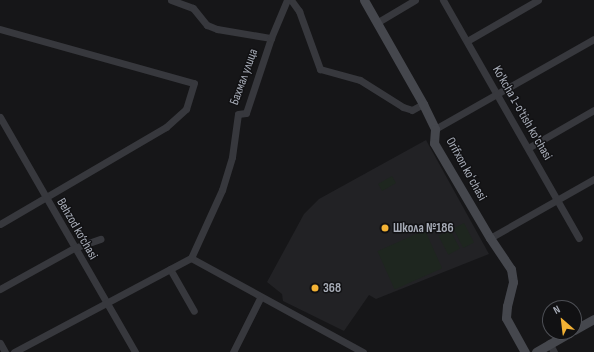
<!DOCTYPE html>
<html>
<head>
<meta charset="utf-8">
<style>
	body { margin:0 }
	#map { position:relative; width:594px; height:352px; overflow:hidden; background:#161618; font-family:"Sofia Sans Condensed",sans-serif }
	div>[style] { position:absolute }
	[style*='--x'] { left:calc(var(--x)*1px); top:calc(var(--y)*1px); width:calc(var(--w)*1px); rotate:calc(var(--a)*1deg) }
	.built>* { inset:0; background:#222225 }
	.green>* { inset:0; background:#1e261f; transform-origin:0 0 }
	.street>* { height:7px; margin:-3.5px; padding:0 3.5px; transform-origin:3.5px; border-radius:3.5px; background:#37383d }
	.secondary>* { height:9px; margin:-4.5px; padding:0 4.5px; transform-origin:4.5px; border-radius:4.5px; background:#45474d }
	.dots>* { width:11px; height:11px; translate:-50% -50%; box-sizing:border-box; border:2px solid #111113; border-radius:50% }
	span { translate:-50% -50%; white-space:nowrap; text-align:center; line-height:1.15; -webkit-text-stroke:3px #111113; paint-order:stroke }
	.street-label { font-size:13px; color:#a8adb8 }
	.poi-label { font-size:13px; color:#a8adb8; font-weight:700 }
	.left { translate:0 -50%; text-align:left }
	.north { position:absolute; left:542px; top:300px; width:40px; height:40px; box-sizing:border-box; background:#111113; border:1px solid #4d4f55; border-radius:50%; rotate:332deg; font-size:11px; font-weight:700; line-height:16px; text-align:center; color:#a8adb8 }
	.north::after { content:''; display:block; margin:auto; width:14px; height:18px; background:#f2b134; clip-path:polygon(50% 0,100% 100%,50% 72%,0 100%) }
</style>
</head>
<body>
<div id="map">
	<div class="built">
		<i style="clip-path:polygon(426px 140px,489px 254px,376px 299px,369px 295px,344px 331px,283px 301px,282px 294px,267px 282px,304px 214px,319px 199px)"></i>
	</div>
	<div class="green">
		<i style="left:392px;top:176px;width:8px;height:16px;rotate:60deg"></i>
		<i style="left:464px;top:223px;width:22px;height:12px;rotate:63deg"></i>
		<i style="left:425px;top:230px;width:42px;height:52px;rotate:66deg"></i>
		<i style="left:450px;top:230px;width:21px;height:13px;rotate:62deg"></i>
	</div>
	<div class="street">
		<i style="--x:171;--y:0;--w:23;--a:20"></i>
		<i style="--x:193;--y:8;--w:22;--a:51"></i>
		<i style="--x:207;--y:25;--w:11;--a:22"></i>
		<i style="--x:217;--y:29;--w:55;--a:9.5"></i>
		<i style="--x:291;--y:0;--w:14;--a:54"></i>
		<i style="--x:299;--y:11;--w:62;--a:70.1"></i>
		<i style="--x:320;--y:69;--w:41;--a:15.4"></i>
		<i style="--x:360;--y:80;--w:51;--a:32.1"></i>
		<i style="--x:403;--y:107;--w:9;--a:18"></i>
		<i style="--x:412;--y:110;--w:13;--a:-29"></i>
		<i style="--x:443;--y:0;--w:274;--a:60.3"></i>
		<i style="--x:378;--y:22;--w:43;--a:-30.7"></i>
		<i style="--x:0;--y:29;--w:201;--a:15.6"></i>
		<i style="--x:194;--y:83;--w:27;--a:107"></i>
		<i style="--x:186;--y:109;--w:27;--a:138"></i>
		<i style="--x:166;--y:127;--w:192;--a:149.7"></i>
		<i style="--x:467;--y:41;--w:82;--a:-30"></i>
		<i style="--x:0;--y:117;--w:271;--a:60.1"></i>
		<i style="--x:435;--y:129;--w:183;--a:-29.5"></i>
		<i style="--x:528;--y:148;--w:76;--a:-29.9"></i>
		<i style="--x:490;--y:238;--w:120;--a:-29.6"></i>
		<i style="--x:191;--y:258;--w:196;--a:28.7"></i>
		<i style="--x:170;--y:269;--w:48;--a:60.3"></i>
		<i style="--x:0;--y:289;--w:85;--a:-29"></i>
		<i style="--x:74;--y:248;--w:28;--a:-19"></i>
		<i style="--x:0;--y:343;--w:10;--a:61"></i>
		<i style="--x:549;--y:343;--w:10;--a:61"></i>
		<i style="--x:14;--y:352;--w:200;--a:-28"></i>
		<i style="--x:191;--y:258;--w:75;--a:-65.5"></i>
		<i style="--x:222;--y:190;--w:34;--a:-73"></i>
		<i style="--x:232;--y:157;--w:43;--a:-82.1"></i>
		<i style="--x:238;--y:114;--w:8;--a:-7"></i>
		<i style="--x:246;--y:113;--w:79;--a:-71.6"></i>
		<i style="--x:271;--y:38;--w:41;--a:-67.2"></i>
		<i style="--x:233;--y:352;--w:60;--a:-63.4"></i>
	</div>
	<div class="secondary">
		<i style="--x:364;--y:0;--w:120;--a:60.4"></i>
		<i style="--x:423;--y:104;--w:28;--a:64"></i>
		<i style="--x:435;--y:129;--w:14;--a:94"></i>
		<i style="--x:434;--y:143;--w:110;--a:59.5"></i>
		<i style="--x:490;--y:238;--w:37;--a:56"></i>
		<i style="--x:511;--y:269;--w:13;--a:81"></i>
		<i style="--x:513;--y:282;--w:25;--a:104"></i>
		<i style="--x:507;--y:306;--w:12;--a:95"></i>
		<i style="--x:506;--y:318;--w:39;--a:61"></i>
		<i style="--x:574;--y:330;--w:23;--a:-29"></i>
		<i style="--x:536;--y:352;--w:39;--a:-30"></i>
	</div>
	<div class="dots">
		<i style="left:385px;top:228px;background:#f2b134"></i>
		<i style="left:315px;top:288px;background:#f2b134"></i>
	</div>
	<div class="street-label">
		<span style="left:244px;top:77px;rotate:-70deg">Бахмал улица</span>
		<span style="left:522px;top:113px;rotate:60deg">Ko'kcha 1-o'tish ko'chasi</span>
		<span style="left:466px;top:169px;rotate:61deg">Orifxon koʻchasi</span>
		<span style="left:77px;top:229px;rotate:60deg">Behzod ko‘chasi</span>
	</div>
	<div class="poi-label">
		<span class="left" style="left:393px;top:228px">Школа №186</span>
		<span class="left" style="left:323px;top:288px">368</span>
	</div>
	<div class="north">N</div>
</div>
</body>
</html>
